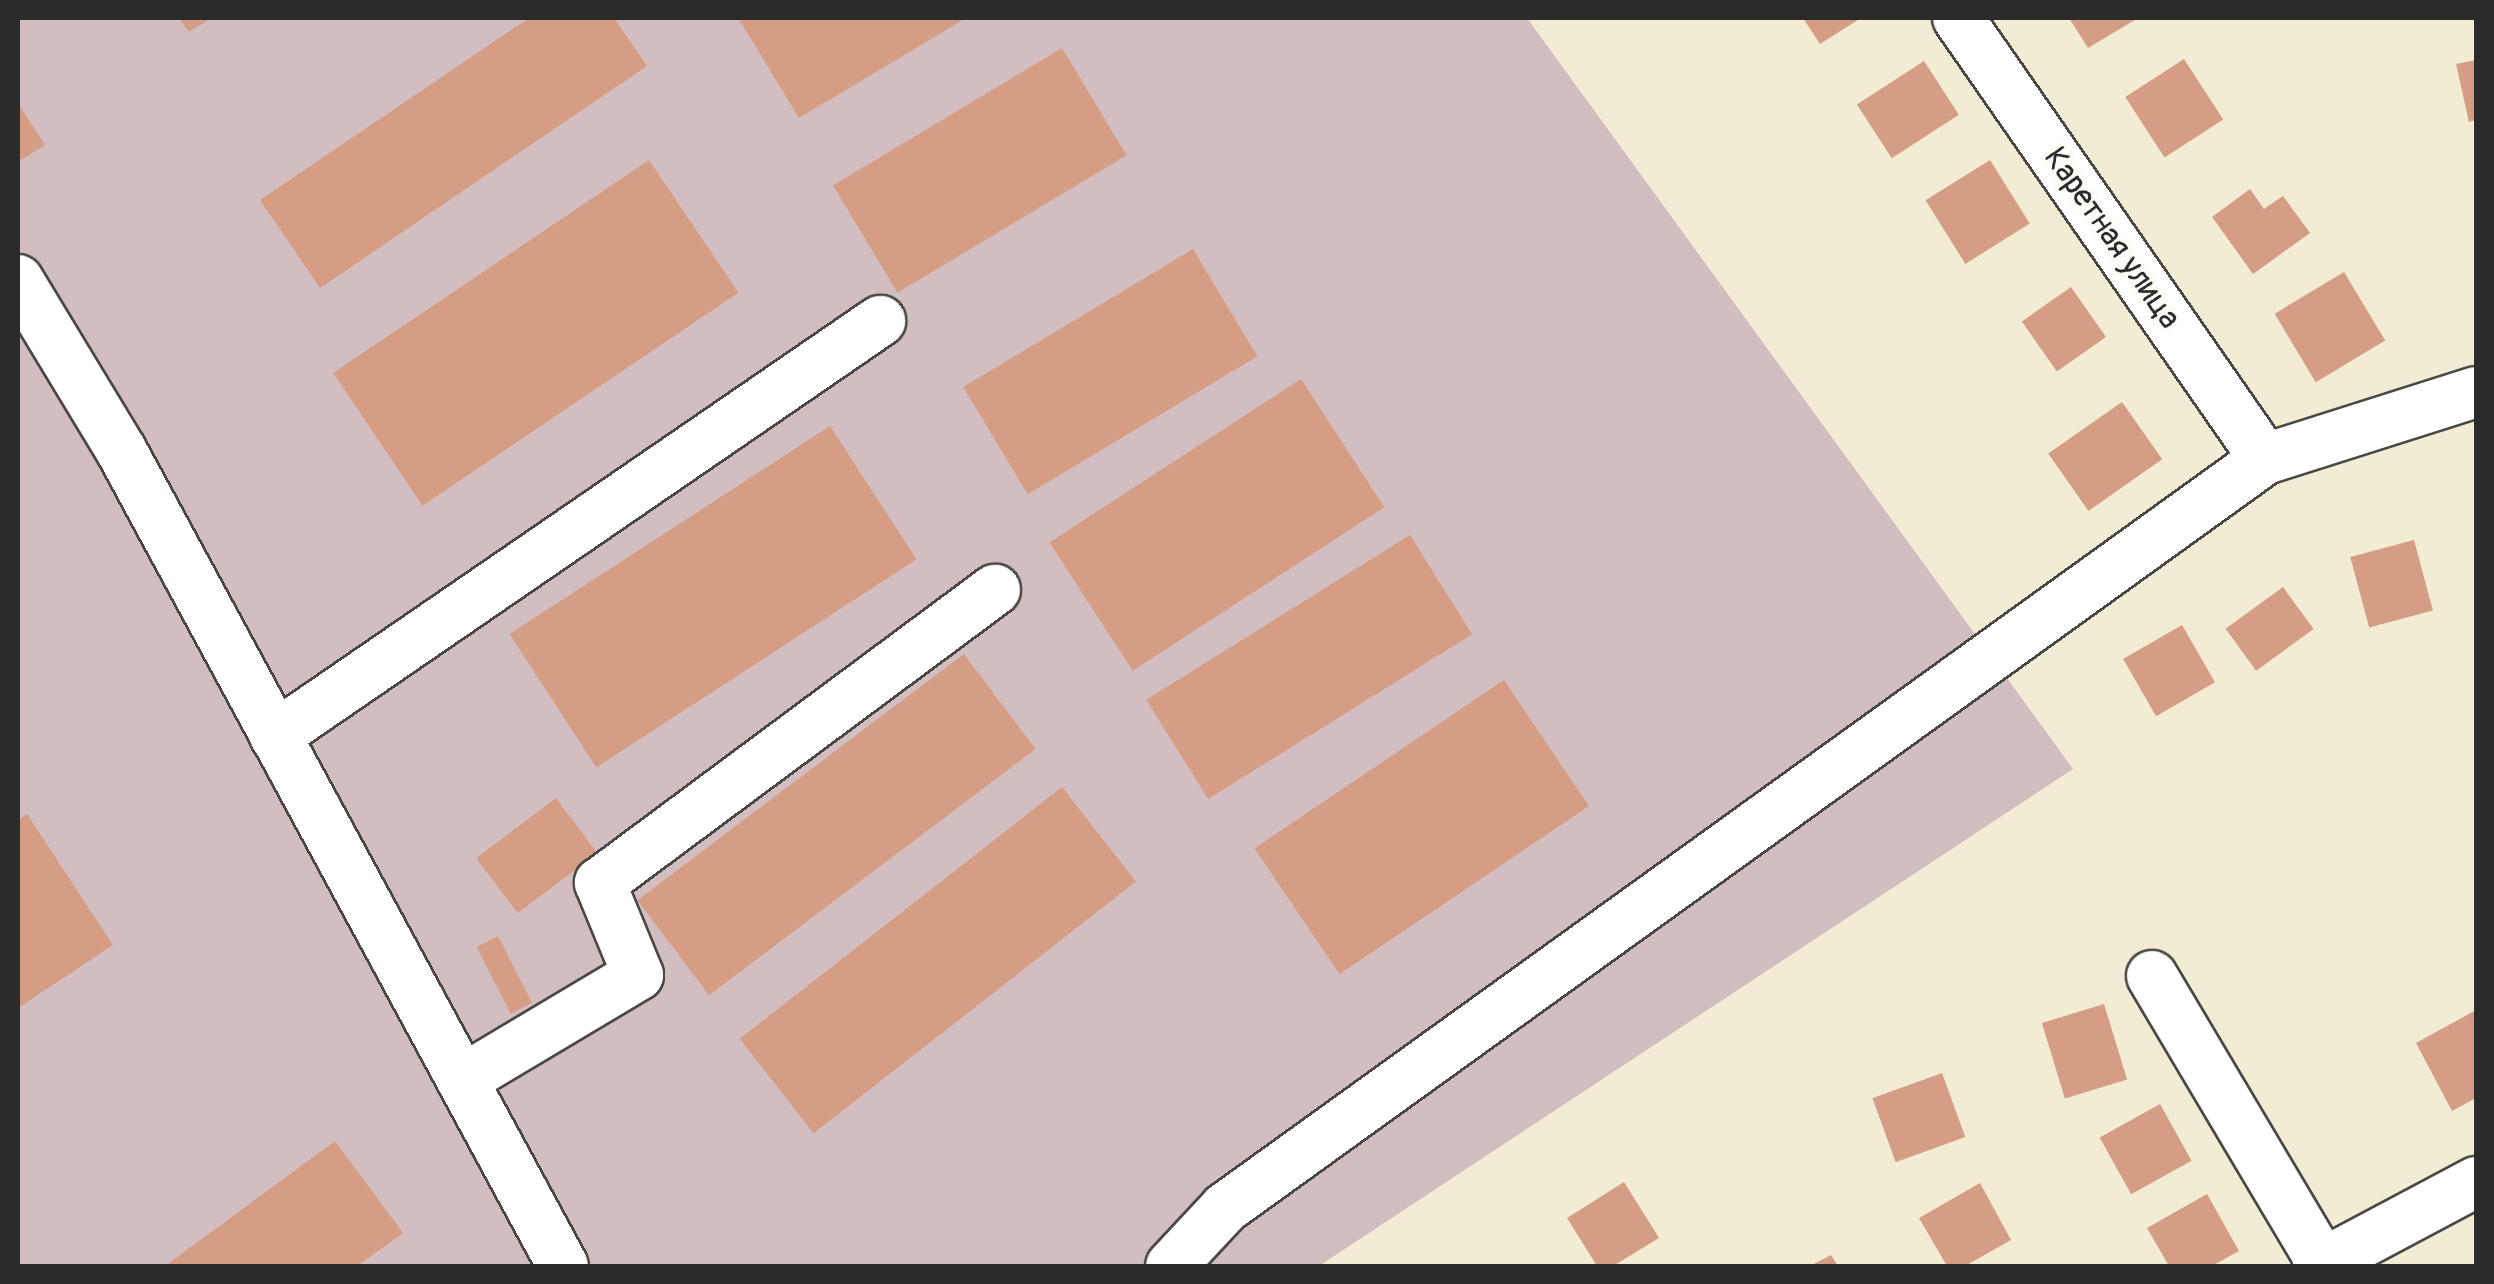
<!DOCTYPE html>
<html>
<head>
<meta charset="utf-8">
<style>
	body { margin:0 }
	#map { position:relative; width:2494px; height:1284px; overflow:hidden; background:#f2ecd5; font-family:Pangolin,sans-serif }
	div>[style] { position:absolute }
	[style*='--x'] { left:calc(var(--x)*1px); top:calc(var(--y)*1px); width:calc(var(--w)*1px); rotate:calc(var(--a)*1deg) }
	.industrial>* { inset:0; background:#d2bec1 }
	.building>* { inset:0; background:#d69d85; transform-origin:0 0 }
	.roads { filter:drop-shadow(2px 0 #494844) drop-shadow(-2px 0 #494844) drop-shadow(0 2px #494844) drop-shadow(0 -2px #494844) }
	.minor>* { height:50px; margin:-25px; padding:0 25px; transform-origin:25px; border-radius:25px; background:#fff }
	span { translate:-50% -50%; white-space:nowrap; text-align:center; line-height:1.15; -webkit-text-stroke:10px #fdfcf7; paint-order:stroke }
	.street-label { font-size:32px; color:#2b2b2b }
	.frame { position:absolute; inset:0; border:20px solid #2b2b2b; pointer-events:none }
</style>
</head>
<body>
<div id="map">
	<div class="industrial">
		<i style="clip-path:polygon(18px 18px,1527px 18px,2073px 769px,1319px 1266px,18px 1266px)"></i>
	</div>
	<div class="building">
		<i style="clip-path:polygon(179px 18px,211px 18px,189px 32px)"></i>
		<i style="clip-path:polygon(529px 18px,614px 18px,647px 66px,320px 288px,260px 200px)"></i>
		<i style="clip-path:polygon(738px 18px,966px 18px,799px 118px)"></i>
		<i style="clip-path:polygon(1803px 18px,1861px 18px,1820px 44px)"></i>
		<i style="clip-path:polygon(2069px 18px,2138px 18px,2088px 48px)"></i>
		<i style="left:1062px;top:48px;width:125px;height:267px;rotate:59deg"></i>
		<i style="left:2184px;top:59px;width:72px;height:70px;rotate:57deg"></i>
		<i style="clip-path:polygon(2476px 60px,2476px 120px,2469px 122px,2456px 64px)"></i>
		<i style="left:1924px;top:61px;width:64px;height:80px;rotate:57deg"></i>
		<i style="clip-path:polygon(18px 103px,45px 145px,18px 162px)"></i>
		<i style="left:649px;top:160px;width:160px;height:381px;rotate:56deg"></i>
		<i style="left:1990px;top:160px;width:75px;height:76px;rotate:58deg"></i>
		<i style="clip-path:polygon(2250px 189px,2264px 209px,2283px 196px,2310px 233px,2253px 274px,2212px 217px)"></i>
		<i style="left:1193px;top:249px;width:125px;height:268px;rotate:59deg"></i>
		<i style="left:2344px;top:272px;width:80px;height:81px;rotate:59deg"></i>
		<i style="left:2071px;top:287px;width:61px;height:60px;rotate:55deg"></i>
		<i style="left:1301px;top:379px;width:153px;height:300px;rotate:57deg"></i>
		<i style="left:2122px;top:402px;width:70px;height:90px;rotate:55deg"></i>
		<i style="left:830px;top:426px;width:159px;height:382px;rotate:57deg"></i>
		<i style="left:1410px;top:535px;width:117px;height:311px;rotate:58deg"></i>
		<i style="left:2414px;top:540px;width:73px;height:66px;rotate:75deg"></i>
		<i style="left:2283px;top:587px;width:52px;height:71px;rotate:54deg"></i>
		<i style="left:2182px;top:625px;width:66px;height:68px;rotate:60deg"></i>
		<i style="left:964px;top:654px;width:119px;height:409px;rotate:53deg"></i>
		<i style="left:1504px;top:680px;width:152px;height:301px;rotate:56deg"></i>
		<i style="left:1062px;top:787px;width:120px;height:409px;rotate:52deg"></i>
		<i style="left:556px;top:798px;width:69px;height:100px;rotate:53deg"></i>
		<i style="clip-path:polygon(27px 814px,113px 945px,18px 1008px,18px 820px)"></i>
		<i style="left:498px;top:936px;width:75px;height:24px;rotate:63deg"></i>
		<i style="left:2104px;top:1004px;width:79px;height:65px;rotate:73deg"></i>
		<i style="clip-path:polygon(2476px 1010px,2476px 1098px,2452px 1111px,2416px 1043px)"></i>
		<i style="left:1942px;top:1073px;width:68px;height:74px;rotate:70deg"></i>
		<i style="left:2160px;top:1104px;width:65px;height:69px;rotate:61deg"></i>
		<i style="clip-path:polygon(335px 1141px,403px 1233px,357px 1266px,165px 1266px)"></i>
		<i style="clip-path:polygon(1624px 1182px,1659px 1238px,1613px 1266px,1597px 1266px,1567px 1218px)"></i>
		<i style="clip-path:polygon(1980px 1183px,2011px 1240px,1965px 1266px,1947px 1266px,1919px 1218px)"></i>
		<i style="clip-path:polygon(2207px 1194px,2239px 1251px,2212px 1266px,2169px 1266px,2147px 1228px)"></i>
		<i style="clip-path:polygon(1831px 1255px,1838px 1266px,1810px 1266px)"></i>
	</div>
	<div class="roads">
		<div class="minor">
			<i style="--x:1958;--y:18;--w:537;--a:55.16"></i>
			<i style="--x:18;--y:280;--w:199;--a:58.8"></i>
			<i style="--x:121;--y:450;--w:928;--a:61.56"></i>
			<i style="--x:275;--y:736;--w:734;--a:-34.45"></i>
			<i style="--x:2152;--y:976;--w:337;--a:59.3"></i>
			<i style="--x:462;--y:1080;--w:205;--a:-30.8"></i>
			<i style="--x:638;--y:975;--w:100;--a:-112.4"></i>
			<i style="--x:600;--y:883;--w:492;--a:-36.6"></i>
			<i style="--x:1171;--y:1266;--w:79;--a:-47"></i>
			<i style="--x:1225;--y:1208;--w:1282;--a:-35.76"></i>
			<i style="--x:2265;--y:459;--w:221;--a:-17.6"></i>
			<i style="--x:2318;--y:1266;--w:179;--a:-28"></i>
		</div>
	</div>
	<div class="street-label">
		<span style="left:2112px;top:238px;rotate:55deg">Каретная улица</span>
	</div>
	<div class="frame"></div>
</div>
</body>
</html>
